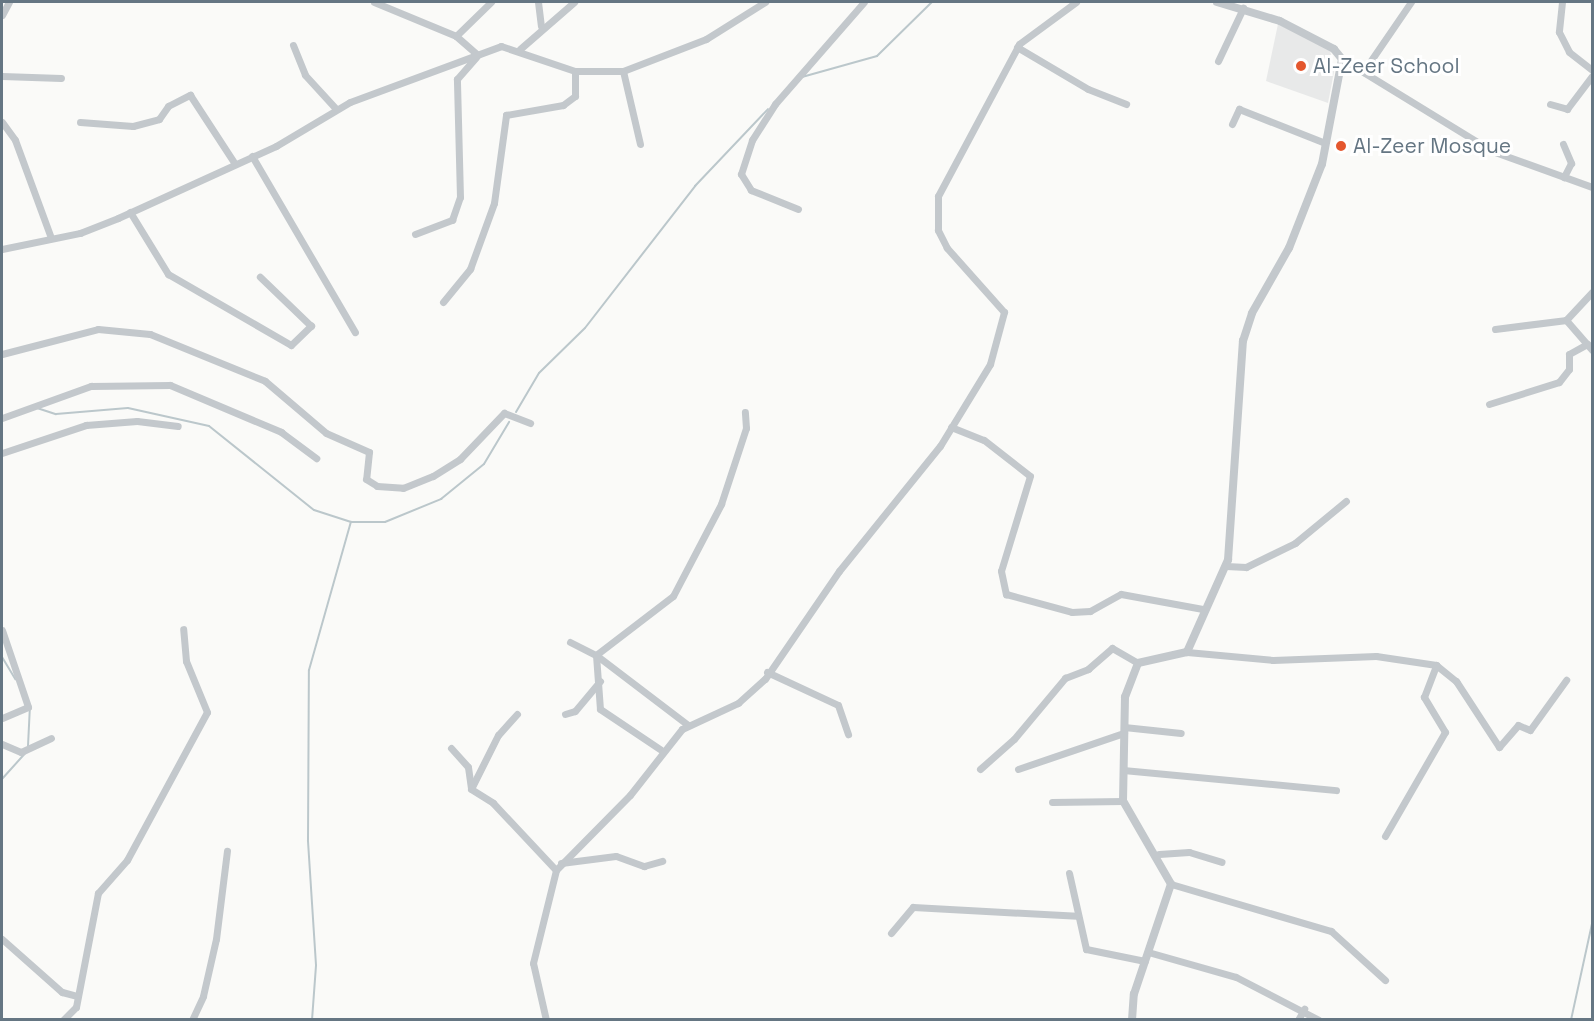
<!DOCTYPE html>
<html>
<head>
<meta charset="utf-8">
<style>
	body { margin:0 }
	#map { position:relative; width:1594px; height:1021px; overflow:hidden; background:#fafaf8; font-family:"Space Grotesk",sans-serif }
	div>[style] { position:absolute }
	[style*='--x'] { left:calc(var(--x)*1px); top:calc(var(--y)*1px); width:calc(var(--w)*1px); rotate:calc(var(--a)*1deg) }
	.built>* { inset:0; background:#e8e9e9 }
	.stream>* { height:2px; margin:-1px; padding:0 1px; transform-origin:1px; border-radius:1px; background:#bbc7cb }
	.minor>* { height:7px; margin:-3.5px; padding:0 3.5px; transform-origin:3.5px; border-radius:3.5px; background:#c3c8cc }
	.tertiary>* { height:8px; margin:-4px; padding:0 4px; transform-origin:4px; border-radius:4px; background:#c3c8cc }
	.dots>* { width:16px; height:16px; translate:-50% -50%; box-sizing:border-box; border:3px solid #fff; border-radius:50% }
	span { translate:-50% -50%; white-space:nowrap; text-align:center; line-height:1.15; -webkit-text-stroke:6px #fff; paint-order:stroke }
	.poi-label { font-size:21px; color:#657683 }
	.left { translate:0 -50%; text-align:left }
	.frame { position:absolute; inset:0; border:3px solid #657683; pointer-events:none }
</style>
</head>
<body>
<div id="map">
	<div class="built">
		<i style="clip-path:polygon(1278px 24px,1330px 50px,1334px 72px,1328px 103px,1266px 81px)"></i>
	</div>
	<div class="stream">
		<i style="--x:802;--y:77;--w:78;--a:-15.6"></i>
		<i style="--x:877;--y:56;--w:77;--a:-44.5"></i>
		<i style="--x:37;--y:408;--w:20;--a:18"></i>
		<i style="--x:56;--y:414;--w:72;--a:-4.8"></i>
		<i style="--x:128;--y:408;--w:83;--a:12.5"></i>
		<i style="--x:209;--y:426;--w:134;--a:38.7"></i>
		<i style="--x:314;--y:510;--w:39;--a:18"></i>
		<i style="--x:351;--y:522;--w:34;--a:0"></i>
		<i style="--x:385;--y:522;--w:61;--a:-22.3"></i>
		<i style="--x:441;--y:499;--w:55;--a:-39.1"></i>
		<i style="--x:484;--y:464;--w:49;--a:-59.2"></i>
		<i style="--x:516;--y:412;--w:45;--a:-59.5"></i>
		<i style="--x:539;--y:373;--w:64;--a:-44.4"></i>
		<i style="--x:585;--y:328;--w:180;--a:-52.2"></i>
		<i style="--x:695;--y:186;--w:106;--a:-46.5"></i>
		<i style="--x:2;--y:657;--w:26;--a:59"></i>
		<i style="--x:28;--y:746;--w:41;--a:-87.2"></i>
		<i style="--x:2;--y:779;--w:38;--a:-48"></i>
		<i style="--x:312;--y:1020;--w:55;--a:-85.8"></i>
		<i style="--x:316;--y:965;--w:125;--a:-93.7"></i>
		<i style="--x:308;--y:840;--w:170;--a:-89.7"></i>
		<i style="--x:309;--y:670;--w:154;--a:-74.2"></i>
		<i style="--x:1571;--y:1020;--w:98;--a:-77.7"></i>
	</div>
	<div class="minor">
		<i style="--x:374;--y:2;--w:89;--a:22.5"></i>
		<i style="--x:456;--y:36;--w:29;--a:41"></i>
		<i style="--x:538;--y:2;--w:24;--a:83"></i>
		<i style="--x:1562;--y:2;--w:30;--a:96"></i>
		<i style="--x:1559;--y:32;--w:22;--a:63"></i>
		<i style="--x:1569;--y:52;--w:29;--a:38"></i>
		<i style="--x:2;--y:15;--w:15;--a:-62"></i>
		<i style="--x:456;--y:36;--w:49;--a:-44.2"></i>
		<i style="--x:293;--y:45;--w:32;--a:68"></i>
		<i style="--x:305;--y:75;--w:46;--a:47.6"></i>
		<i style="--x:1017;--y:47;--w:82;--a:30.6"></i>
		<i style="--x:1088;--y:89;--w:41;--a:21.5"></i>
		<i style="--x:520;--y:49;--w:72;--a:-41"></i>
		<i style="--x:1342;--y:59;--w:176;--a:31.5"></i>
		<i style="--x:1492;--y:151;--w:106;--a:19.8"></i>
		<i style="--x:1218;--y:61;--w:59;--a:-64.7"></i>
		<i style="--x:623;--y:71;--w:75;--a:76.9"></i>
		<i style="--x:1363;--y:72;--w:85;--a:-55.6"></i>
		<i style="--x:2;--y:76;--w:59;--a:1.9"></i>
		<i style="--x:1550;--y:104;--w:18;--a:16"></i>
		<i style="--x:1567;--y:109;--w:41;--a:-52.9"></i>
		<i style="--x:2;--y:122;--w:22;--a:54"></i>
		<i style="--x:15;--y:140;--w:104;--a:69.8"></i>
		<i style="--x:80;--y:122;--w:53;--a:4.3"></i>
		<i style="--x:133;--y:126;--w:27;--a:-15"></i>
		<i style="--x:159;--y:119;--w:16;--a:-55"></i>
		<i style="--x:168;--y:106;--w:25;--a:-27"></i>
		<i style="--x:190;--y:95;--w:82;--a:56.9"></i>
		<i style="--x:1232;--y:124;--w:17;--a:-65"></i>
		<i style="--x:1239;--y:109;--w:92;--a:21.6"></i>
		<i style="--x:1563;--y:144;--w:21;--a:67"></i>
		<i style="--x:1571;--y:163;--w:16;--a:117"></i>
		<i style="--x:252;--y:156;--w:204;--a:59.7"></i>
		<i style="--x:798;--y:209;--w:51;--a:-158"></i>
		<i style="--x:751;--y:190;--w:19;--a:-122"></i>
		<i style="--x:741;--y:174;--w:36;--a:-72"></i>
		<i style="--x:752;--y:140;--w:43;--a:-57.4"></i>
		<i style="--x:775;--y:104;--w:135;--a:-48.9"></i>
		<i style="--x:130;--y:212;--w:73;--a:58.5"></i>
		<i style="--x:168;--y:274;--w:142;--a:30"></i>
		<i style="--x:291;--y:345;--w:28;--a:-44"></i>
		<i style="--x:311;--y:326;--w:71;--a:-136.1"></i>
		<i style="--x:415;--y:234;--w:40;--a:-21"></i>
		<i style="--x:452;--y:220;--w:24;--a:-71"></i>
		<i style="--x:460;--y:197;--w:118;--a:-91.5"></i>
		<i style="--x:457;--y:79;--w:29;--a:-49"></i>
		<i style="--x:2;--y:249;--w:80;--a:-11.6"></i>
		<i style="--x:80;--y:233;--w:41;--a:-21.5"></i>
		<i style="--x:118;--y:218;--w:174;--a:-24.5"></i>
		<i style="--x:276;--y:146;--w:86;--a:-30.7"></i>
		<i style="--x:350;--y:102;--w:161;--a:-20.3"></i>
		<i style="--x:501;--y:46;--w:78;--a:18.7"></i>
		<i style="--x:575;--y:71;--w:48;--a:0"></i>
		<i style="--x:623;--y:71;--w:89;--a:-21.1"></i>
		<i style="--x:706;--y:39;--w:70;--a:-32.1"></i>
		<i style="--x:443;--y:302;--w:43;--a:-50.7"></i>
		<i style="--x:470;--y:269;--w:70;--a:-70"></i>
		<i style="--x:494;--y:203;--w:89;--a:-82.2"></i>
		<i style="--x:506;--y:115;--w:58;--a:-10"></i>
		<i style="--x:563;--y:105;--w:15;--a:-37"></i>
		<i style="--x:575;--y:96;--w:25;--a:-90"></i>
		<i style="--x:1566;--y:320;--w:40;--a:49"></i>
		<i style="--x:1495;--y:329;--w:72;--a:-7.2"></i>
		<i style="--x:1566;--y:320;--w:38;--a:-47"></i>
		<i style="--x:2;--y:354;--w:99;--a:-14.6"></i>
		<i style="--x:98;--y:329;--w:52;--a:5.5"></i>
		<i style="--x:150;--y:334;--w:124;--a:22.2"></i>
		<i style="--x:265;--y:381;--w:80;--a:40.4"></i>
		<i style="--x:326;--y:433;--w:47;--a:23.8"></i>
		<i style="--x:369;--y:452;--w:27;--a:96"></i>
		<i style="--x:366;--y:479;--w:13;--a:32"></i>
		<i style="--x:377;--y:486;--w:26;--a:4"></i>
		<i style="--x:403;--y:488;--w:32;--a:-22"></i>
		<i style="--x:433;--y:476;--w:32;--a:-32"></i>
		<i style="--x:460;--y:459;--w:64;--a:-46.3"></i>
		<i style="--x:504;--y:413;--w:28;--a:21"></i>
		<i style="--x:1489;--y:404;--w:73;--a:-17.4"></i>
		<i style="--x:1559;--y:382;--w:16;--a:-52"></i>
		<i style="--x:1569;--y:369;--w:15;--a:-90"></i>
		<i style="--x:1569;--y:354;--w:21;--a:-29"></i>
		<i style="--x:2;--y:418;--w:95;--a:-19.8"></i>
		<i style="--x:91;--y:386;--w:79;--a:-0.7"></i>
		<i style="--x:170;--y:385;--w:121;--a:22.9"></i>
		<i style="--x:281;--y:432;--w:44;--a:36.6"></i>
		<i style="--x:951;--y:427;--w:35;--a:22"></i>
		<i style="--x:984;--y:440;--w:58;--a:38"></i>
		<i style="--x:1030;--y:476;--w:99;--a:107"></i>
		<i style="--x:1001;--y:571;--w:24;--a:78"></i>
		<i style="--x:1006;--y:594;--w:68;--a:15.3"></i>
		<i style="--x:1072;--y:612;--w:18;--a:-3"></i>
		<i style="--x:1090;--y:611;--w:35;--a:-29"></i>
		<i style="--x:1121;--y:594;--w:83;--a:10.4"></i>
		<i style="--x:2;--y:453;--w:89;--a:-18.4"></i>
		<i style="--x:86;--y:425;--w:51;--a:-4.5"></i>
		<i style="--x:137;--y:421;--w:41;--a:7"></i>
		<i style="--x:1226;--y:566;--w:20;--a:3"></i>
		<i style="--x:1246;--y:567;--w:55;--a:-26.1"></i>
		<i style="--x:1295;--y:543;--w:66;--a:-39.5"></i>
		<i style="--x:2;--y:630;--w:81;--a:71.3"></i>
		<i style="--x:28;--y:707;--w:28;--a:157"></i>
		<i style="--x:570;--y:642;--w:29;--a:27"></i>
		<i style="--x:596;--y:655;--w:116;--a:37.3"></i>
		<i style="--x:1187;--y:652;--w:86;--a:5.3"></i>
		<i style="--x:1273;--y:660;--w:103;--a:-2.2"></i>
		<i style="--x:1376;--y:656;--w:61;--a:8.5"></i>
		<i style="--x:1436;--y:665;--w:26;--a:39"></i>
		<i style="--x:1456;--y:681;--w:79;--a:56.9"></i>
		<i style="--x:1499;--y:747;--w:29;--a:-49"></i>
		<i style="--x:1518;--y:725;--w:13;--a:23"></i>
		<i style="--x:1530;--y:730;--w:62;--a:-54.2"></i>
		<i style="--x:596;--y:655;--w:97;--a:-37.5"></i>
		<i style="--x:673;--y:596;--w:104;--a:-62.4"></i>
		<i style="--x:721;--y:504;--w:80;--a:-71.8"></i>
		<i style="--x:746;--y:428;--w:16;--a:-94"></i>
		<i style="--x:596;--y:655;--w:54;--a:85.8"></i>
		<i style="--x:600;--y:709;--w:73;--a:33.9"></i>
		<i style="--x:767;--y:672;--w:78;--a:24.9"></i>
		<i style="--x:838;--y:705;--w:31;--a:71"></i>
		<i style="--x:517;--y:714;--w:28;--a:132"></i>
		<i style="--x:498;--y:735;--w:60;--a:116.6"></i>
		<i style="--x:471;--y:789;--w:26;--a:32"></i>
		<i style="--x:493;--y:803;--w:92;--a:46.8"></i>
		<i style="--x:565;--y:714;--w:10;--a:-17"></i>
		<i style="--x:575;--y:711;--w:39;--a:-50"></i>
		<i style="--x:1124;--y:727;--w:57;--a:6"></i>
		<i style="--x:2;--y:744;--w:21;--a:23"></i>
		<i style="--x:21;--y:752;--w:33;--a:-25"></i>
		<i style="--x:451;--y:748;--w:25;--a:48"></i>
		<i style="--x:468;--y:767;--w:22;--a:82"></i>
		<i style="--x:980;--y:769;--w:45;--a:-41.4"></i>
		<i style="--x:1014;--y:739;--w:80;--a:-50.1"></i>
		<i style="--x:1065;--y:678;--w:25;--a:-21"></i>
		<i style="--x:1088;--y:669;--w:32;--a:-41"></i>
		<i style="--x:1112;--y:648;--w:30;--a:30"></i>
		<i style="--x:1018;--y:769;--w:112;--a:-18.8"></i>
		<i style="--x:1123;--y:770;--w:214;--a:5.4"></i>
		<i style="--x:1052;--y:802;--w:71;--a:-0.8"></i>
		<i style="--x:1385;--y:836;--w:120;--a:-60"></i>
		<i style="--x:1445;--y:732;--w:41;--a:-121"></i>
		<i style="--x:1424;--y:697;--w:34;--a:-69"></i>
		<i style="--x:1159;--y:854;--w:30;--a:-4"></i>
		<i style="--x:1189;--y:852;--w:34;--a:17"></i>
		<i style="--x:561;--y:863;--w:55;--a:-7.3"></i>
		<i style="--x:616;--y:856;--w:30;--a:20"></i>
		<i style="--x:644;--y:866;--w:19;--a:-16"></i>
		<i style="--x:1069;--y:873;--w:78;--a:77.4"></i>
		<i style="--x:1086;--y:949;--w:60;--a:11.5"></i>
		<i style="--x:1171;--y:884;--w:167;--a:16.4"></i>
		<i style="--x:1331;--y:931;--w:73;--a:42.2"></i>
		<i style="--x:891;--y:933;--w:34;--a:-50"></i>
		<i style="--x:913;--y:907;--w:164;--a:3.1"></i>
		<i style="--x:2;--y:939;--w:80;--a:41.5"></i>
		<i style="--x:62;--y:992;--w:16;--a:15"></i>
		<i style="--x:1148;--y:952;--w:91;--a:15.9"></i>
		<i style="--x:1236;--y:977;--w:93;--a:27.4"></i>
		<i style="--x:63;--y:1020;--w:18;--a:-45"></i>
		<i style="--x:76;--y:1007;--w:116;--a:-79.1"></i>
		<i style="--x:98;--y:893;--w:44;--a:-48.7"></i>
		<i style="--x:127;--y:860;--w:168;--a:-61.6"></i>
		<i style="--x:207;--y:712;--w:55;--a:-112.4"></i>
		<i style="--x:186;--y:661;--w:32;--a:-95"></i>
		<i style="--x:192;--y:1020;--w:26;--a:-65"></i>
		<i style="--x:203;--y:996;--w:58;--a:-77.2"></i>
		<i style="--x:216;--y:939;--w:89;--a:-82.9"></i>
		<i style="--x:546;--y:1020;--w:58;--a:-102.8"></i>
		<i style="--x:533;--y:963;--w:96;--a:-76.1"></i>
		<i style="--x:556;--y:870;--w:105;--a:-45.4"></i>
		<i style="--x:630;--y:795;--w:84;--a:-51.8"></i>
		<i style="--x:682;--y:729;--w:62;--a:-24.9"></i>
		<i style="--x:738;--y:703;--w:36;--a:-42"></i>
		<i style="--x:765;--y:679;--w:131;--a:-55.6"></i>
		<i style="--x:839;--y:571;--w:161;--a:-51.1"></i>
		<i style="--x:940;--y:446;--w:96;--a:-58.6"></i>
		<i style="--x:990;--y:364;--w:54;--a:-74.9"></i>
		<i style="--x:1004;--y:312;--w:86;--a:-131.7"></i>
		<i style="--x:947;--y:248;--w:20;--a:-117"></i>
		<i style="--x:938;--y:230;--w:34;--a:-90"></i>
		<i style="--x:938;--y:196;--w:172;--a:-61.9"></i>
		<i style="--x:1019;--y:44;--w:71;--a:-36.4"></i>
		<i style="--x:1298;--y:1020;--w:13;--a:-61"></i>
	</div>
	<div class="tertiary">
		<i style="--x:1132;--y:1020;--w:26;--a:-86"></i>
		<i style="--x:1134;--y:994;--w:116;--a:-71.4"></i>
		<i style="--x:1171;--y:884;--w:96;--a:-120"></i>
		<i style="--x:1123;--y:801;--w:104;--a:-88.9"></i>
		<i style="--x:1125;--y:697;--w:36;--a:-69"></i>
		<i style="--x:1138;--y:663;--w:50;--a:-12.7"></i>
		<i style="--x:1187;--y:652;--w:101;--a:-66"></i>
		<i style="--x:1228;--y:560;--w:220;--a:-86.1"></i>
		<i style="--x:1243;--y:341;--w:29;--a:-72"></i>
		<i style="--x:1252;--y:313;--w:75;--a:-60.4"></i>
		<i style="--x:1289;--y:248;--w:90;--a:-68.6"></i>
		<i style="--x:1322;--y:164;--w:107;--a:-79.2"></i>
		<i style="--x:1342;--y:59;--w:13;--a:-129"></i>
		<i style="--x:1334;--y:49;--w:61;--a:-152.6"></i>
		<i style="--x:1280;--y:21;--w:66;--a:-163.2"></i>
	</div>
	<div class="dots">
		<i style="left:1301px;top:66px;background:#e4572e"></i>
		<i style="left:1341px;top:146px;background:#e4572e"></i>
	</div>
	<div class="poi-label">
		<span class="left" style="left:1313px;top:66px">Al-Zeer School</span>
		<span class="left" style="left:1353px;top:146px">Al-Zeer Mosque</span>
	</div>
	<div class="frame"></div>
</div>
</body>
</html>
